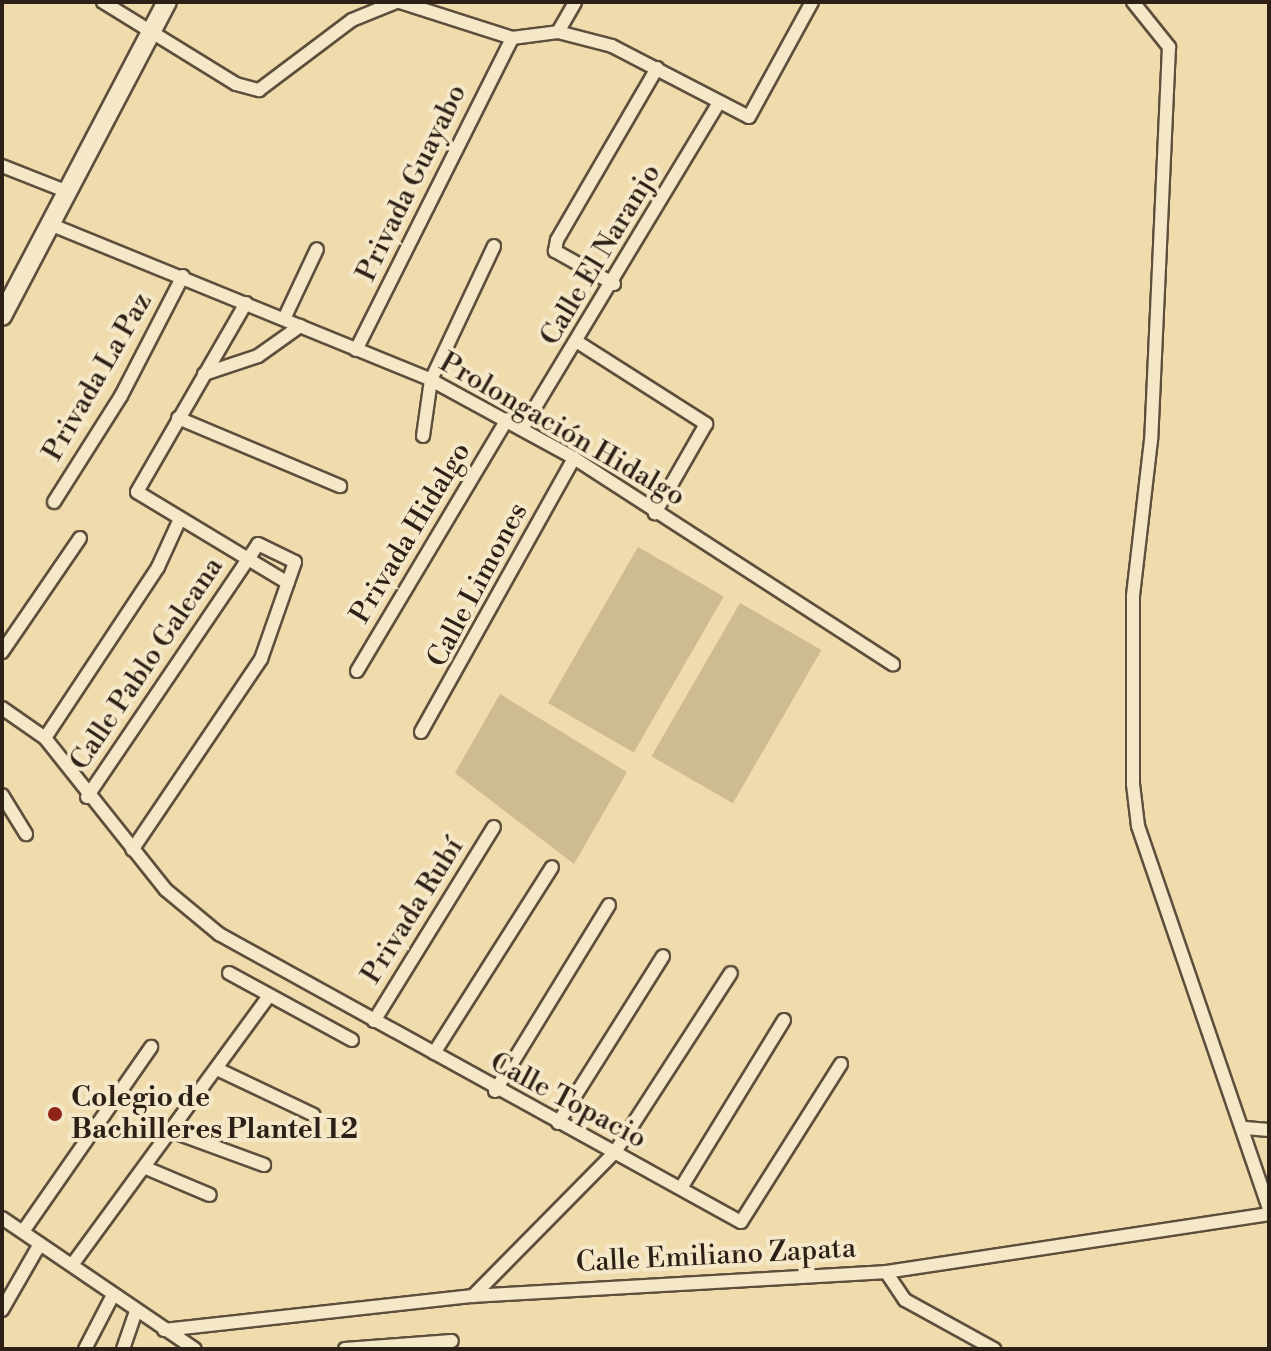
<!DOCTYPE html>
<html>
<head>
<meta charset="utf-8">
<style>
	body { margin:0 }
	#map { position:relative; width:1271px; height:1351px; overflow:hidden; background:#efdbac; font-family:"Libre Bodoni",serif }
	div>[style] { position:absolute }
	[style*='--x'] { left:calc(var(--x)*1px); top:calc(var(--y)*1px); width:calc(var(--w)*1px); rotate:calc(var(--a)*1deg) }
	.green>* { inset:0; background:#cebb92; transform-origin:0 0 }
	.roads { filter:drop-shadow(2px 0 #5e4f3c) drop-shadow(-2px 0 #5e4f3c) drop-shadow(0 2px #5e4f3c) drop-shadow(0 -2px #5e4f3c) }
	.street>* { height:12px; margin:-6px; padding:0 6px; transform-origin:6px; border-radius:6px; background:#f5e8c9 }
	.secondary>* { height:18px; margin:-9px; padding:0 9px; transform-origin:9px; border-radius:9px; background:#f5e8c9 }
	.dots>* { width:22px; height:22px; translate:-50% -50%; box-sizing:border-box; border:4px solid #f5e8c9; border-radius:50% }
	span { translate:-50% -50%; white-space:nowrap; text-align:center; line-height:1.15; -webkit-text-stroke:8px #f5e8c9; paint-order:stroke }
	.street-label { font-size:28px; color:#2d2016 }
	.poi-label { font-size:28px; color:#2d2016; font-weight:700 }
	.left { translate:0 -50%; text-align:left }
	.frame { position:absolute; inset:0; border:4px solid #2d2016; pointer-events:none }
</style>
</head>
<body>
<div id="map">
	<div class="green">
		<i style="left:638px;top:547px;width:99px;height:180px;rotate:30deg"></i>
		<i style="left:740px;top:603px;width:94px;height:177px;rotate:30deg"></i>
		<i style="clip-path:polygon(500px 694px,627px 772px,574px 864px,455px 773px)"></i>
	</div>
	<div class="roads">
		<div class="street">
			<i style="--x:103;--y:2;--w:156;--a:31.7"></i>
			<i style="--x:236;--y:84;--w:24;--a:15"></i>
			<i style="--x:259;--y:90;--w:116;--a:-37"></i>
			<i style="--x:352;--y:20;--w:48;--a:-22.2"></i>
			<i style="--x:400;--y:2;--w:118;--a:17.8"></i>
			<i style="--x:512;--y:38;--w:46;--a:-7.4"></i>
			<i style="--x:558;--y:32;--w:56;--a:14.5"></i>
			<i style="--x:612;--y:46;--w:154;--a:27.4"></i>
			<i style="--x:749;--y:117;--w:131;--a:-61.3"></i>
			<i style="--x:1133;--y:2;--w:58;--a:51.3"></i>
			<i style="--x:1169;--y:47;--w:393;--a:92.6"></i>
			<i style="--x:1151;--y:440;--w:157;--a:96.6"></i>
			<i style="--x:1133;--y:596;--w:188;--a:90"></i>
			<i style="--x:1133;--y:784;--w:42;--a:83.2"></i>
			<i style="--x:1138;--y:826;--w:404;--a:71.1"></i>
			<i style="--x:558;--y:32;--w:34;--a:-60"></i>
			<i style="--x:2;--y:166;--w:71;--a:21.5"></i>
			<i style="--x:52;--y:225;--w:409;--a:22.2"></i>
			<i style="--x:431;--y:380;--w:163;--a:28.6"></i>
			<i style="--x:574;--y:458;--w:380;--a:32.9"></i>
			<i style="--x:614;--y:284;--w:68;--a:-150.8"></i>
			<i style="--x:555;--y:251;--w:11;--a:-80"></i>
			<i style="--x:557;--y:240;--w:199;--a:-59.8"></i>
			<i style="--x:246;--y:303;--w:218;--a:120"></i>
			<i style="--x:137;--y:492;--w:176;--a:31.1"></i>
			<i style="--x:284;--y:319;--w:77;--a:-64.8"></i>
			<i style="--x:579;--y:343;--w:151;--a:32.5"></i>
			<i style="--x:706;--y:424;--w:103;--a:119.8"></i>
			<i style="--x:356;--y:350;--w:349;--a:-63.4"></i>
			<i style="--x:204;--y:374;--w:57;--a:-18.4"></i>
			<i style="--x:258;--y:356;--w:52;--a:-35.5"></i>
			<i style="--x:178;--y:418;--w:176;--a:22.8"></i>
			<i style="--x:522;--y:429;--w:380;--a:-58.9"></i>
			<i style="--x:423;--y:436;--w:57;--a:-81.9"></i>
			<i style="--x:431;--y:380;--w:148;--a:-64.8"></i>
			<i style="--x:54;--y:502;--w:125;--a:-57.7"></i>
			<i style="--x:121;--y:396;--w:135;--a:-62.7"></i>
			<i style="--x:2;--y:652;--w:138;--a:-55.6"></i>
			<i style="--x:357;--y:671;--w:293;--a:-59.2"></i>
			<i style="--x:2;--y:708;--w:52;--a:34.9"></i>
			<i style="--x:45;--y:738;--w:194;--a:51.5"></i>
			<i style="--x:166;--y:890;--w:69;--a:39.7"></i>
			<i style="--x:219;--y:934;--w:596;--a:28.89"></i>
			<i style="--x:741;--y:1222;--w:187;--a:-57.7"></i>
			<i style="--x:421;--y:732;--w:314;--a:-60.8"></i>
			<i style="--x:45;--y:738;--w:205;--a:-56.5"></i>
			<i style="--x:158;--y:567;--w:53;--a:-65.4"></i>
			<i style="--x:2;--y:795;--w:46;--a:58.4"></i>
			<i style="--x:87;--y:797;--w:305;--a:-55.9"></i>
			<i style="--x:258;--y:544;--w:41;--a:25.9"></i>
			<i style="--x:295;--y:562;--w:103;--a:109.3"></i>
			<i style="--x:261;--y:659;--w:230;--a:124"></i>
			<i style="--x:229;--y:973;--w:140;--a:28.6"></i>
			<i style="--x:374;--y:1021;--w:228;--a:-58.3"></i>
			<i style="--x:434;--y:1053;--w:220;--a:-57.6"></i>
			<i style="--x:217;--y:1069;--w:107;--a:25.4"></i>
			<i style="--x:495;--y:1091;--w:218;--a:-58.5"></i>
			<i style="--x:558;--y:1123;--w:197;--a:-57.8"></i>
			<i style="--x:1245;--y:1128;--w:24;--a:5"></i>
			<i style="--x:174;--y:1132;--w:96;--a:20.1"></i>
			<i style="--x:146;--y:1168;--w:69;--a:22.9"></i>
			<i style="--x:681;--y:1188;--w:197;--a:-58.5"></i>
			<i style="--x:2;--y:1218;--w:233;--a:34.2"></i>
			<i style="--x:24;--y:1230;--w:223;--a:-55.2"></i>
			<i style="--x:72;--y:1265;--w:333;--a:-53.8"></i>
			<i style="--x:886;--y:1272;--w:34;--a:56"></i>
			<i style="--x:905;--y:1300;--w:102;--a:28.8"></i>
			<i style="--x:473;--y:1296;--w:202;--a:-45.4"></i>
			<i style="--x:615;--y:1152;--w:213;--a:-57.1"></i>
			<i style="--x:2;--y:1310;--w:76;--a:-60.1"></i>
			<i style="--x:164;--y:1330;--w:311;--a:-6.3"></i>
			<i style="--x:473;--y:1296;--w:414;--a:-3.3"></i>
			<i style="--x:886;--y:1272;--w:387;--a:-8.6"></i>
			<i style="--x:85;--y:1349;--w:59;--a:-62.6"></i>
			<i style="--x:123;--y:1349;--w:39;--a:-71"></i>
			<i style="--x:345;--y:1349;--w:107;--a:-4.3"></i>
		</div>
		<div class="secondary">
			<i style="--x:2;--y:316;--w:355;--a:-62.3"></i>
		</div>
	</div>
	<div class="dots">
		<i style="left:55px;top:1114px;background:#8f2418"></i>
	</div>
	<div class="street-label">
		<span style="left:412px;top:183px;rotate:-64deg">Privada Guayabo</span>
		<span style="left:601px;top:255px;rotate:-59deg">Calle El Naranjo</span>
		<span style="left:98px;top:377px;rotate:-60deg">Privada La Paz</span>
		<span style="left:562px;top:430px;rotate:30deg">Prolongación Hidalgo</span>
		<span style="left:411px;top:533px;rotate:-59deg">Privada Hidalgo</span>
		<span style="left:478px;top:585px;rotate:-62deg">Calle Limones</span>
		<span style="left:147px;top:664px;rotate:-56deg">Calle Pablo Galeana</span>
		<span style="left:413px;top:911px;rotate:-58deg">Privada Rubí</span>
		<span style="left:568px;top:1101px;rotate:28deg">Calle Topacio</span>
		<span style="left:716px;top:1256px;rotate:-3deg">Calle Emiliano Zapata</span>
	</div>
	<div class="poi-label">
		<span class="left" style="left:71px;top:1114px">Colegio de<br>Bachilleres Plantel 12</span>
	</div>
	<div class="frame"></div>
</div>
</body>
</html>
